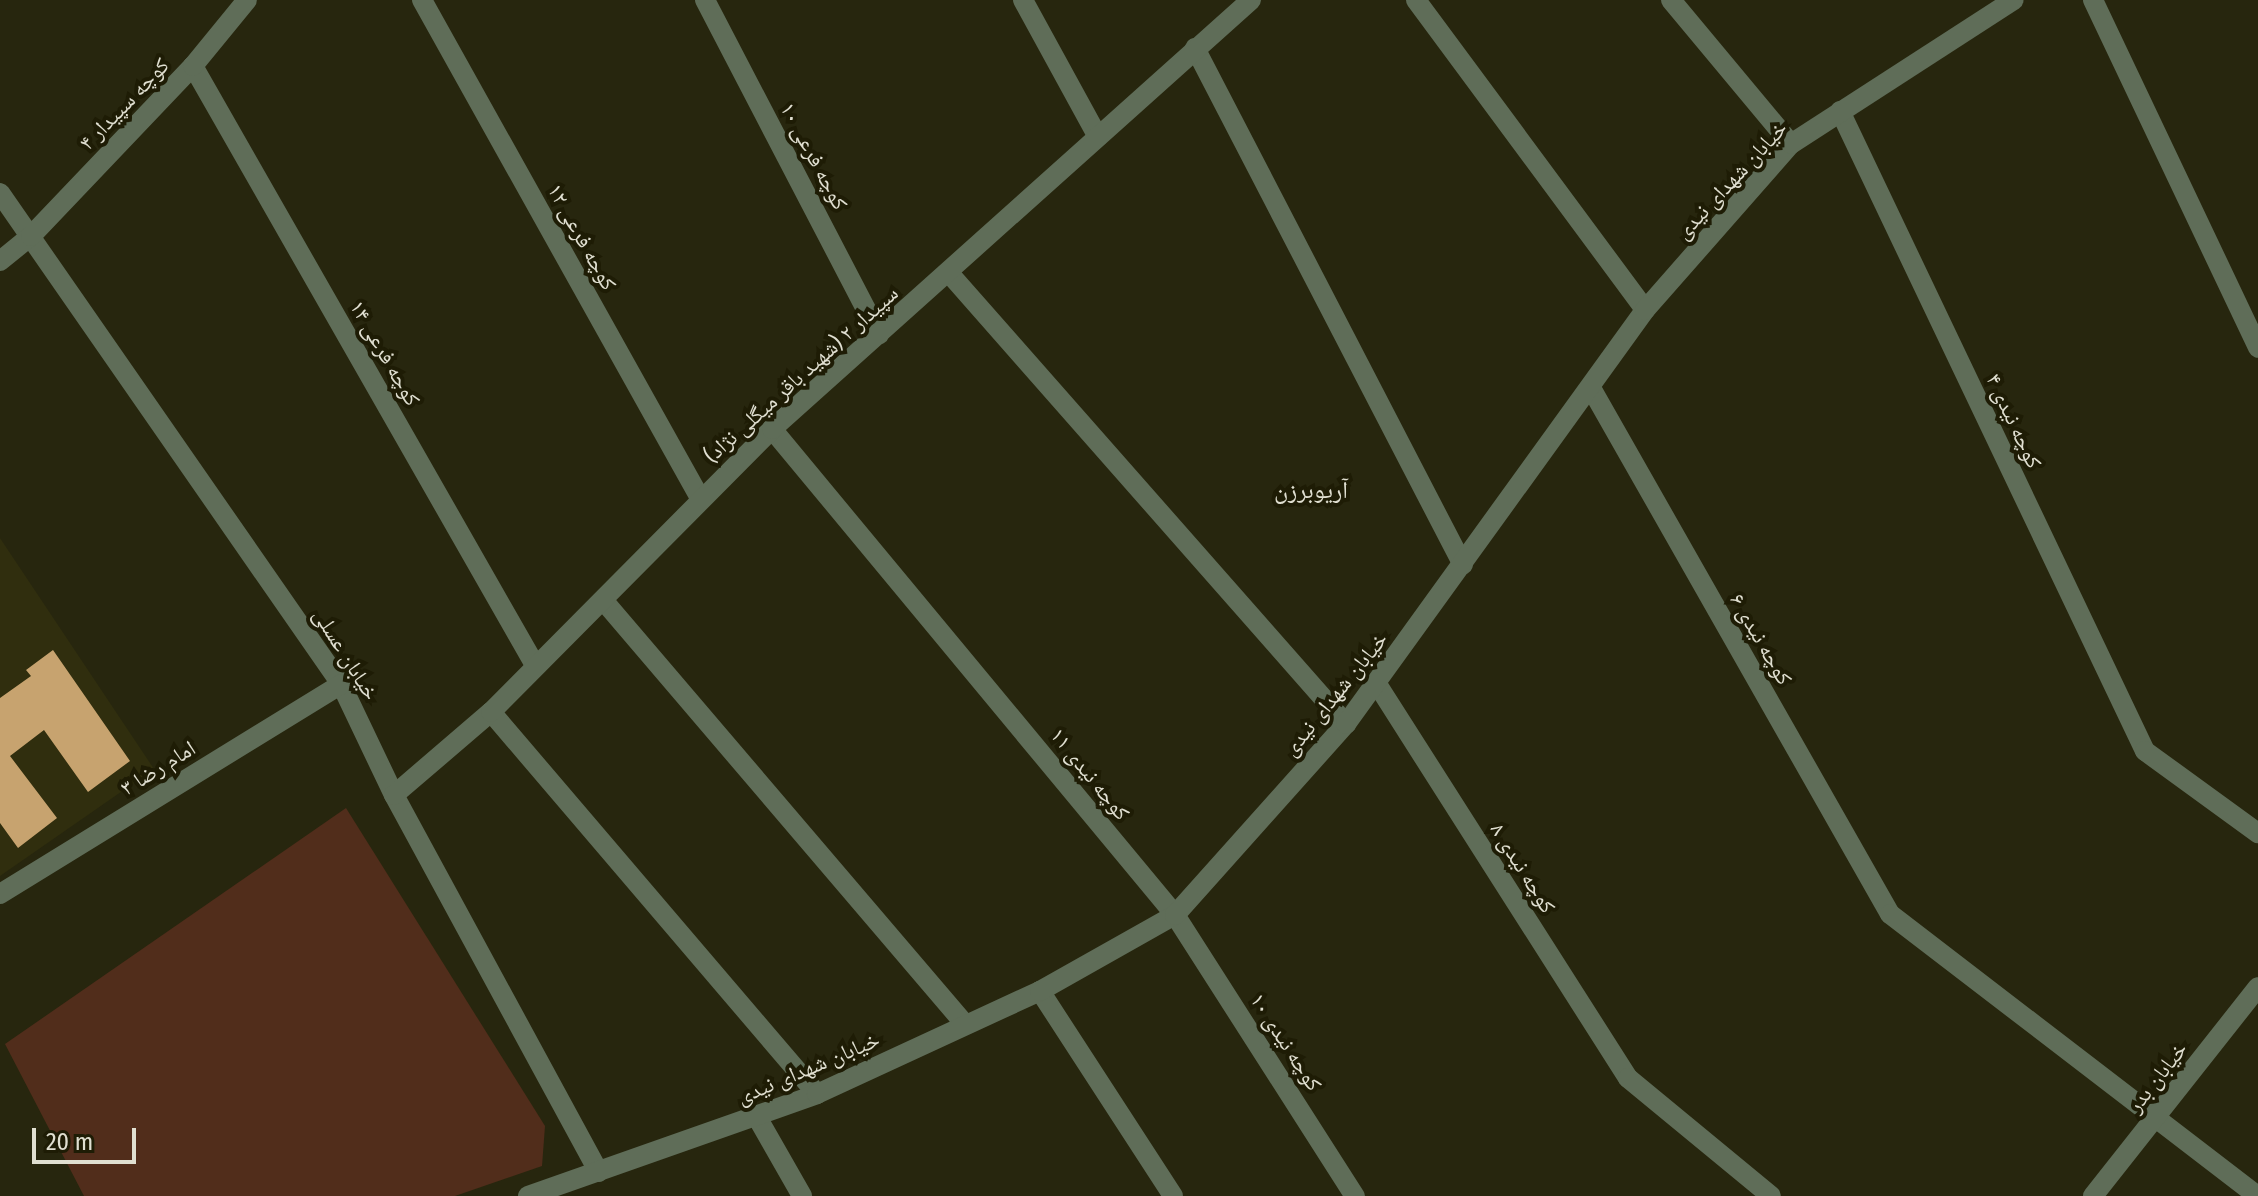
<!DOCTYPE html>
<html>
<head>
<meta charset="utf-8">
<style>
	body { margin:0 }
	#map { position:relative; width:2258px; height:1196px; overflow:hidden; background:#27260e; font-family:"Fira Sans Condensed","Noto Naskh Arabic",sans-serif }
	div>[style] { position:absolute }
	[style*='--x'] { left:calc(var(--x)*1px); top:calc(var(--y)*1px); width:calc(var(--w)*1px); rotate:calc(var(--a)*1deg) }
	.built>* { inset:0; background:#302e0e }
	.green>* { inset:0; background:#512d1b }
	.building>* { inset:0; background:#c7a36f }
	.minor>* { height:20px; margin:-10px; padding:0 10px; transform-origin:10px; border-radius:10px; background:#5f6d58 }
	span { translate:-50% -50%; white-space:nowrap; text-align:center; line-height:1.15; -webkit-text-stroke:8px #1e1c05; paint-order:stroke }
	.street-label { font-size:22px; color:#e0dfd1 }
	.neighbourhood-label { font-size:24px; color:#e0dfd1 }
	.scale { position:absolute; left:32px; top:1128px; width:104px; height:36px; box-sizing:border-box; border:4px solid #e0dfd1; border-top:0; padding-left:10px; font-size:24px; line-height:28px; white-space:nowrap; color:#e0dfd1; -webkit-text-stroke:6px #1e1c05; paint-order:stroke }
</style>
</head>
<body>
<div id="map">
	<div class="built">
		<i style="clip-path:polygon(0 538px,154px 769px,0 876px)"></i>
	</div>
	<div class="green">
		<i style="clip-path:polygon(346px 808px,545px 1126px,542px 1166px,455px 1196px,84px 1196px,5px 1044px)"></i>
	</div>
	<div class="building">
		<i style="clip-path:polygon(53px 650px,130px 761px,88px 792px,44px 730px,10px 756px,57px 818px,18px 848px,0 823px,0 698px,31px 676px,26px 670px)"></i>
	</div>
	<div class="minor">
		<i style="--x:422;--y:0;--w:570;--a:60.83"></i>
		<i style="--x:705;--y:0;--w:377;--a:62.5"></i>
		<i style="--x:1023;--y:0;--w:156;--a:61.3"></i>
		<i style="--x:1416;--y:0;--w:385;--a:53.5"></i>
		<i style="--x:1671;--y:0;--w:187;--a:50.2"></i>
		<i style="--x:2093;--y:0;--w:385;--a:64.6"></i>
		<i style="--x:1195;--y:48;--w:582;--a:62.6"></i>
		<i style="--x:193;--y:66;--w:690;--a:60.28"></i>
		<i style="--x:1840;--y:111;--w:709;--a:64.52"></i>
		<i style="--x:2145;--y:751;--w:140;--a:36"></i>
		<i style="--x:0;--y:193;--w:598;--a:55.22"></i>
		<i style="--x:341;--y:684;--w:123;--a:64.5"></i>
		<i style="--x:394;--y:795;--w:429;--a:61.5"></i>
		<i style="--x:0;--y:261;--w:40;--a:-39"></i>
		<i style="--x:31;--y:236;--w:235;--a:-46.4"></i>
		<i style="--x:193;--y:66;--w:85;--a:-50.7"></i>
		<i style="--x:949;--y:273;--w:601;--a:48.64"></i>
		<i style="--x:1591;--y:388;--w:605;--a:60.38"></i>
		<i style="--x:1890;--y:914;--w:463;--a:37.5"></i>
		<i style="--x:772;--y:429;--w:631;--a:50.33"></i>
		<i style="--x:1175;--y:915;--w:334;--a:57.4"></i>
		<i style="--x:603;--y:600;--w:556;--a:49.52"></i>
		<i style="--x:1377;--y:684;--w:467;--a:57.5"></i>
		<i style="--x:1628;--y:1078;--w:185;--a:39.5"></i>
		<i style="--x:491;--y:712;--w:502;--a:49.52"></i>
		<i style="--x:394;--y:795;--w:128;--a:-40.6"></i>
		<i style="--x:491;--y:712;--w:399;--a:-45.2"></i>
		<i style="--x:772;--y:429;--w:643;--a:-41.85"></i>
		<i style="--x:0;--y:894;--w:400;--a:-31.6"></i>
		<i style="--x:1040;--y:991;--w:244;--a:57"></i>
		<i style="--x:757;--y:1117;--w:91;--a:60.3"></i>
		<i style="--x:528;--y:1196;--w:306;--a:-19.4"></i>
		<i style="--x:817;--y:1094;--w:246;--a:-24.8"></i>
		<i style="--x:1040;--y:991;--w:155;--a:-29.4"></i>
		<i style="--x:1175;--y:915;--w:256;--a:-48.2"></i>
		<i style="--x:1346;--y:724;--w:511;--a:-54.16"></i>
		<i style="--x:1645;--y:310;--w:221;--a:-48.7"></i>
		<i style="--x:1791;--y:144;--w:265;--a:-32.9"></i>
		<i style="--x:2093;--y:1196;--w:266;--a:-51.7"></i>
	</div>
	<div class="street-label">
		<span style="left:124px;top:104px;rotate:-46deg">کوچه سپیدار ۴</span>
		<span style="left:814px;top:156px;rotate:62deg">کوچه فرعی ۱۰</span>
		<span style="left:1731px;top:180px;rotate:-47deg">خیابان شهدای نیدی</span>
		<span style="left:582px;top:237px;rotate:61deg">کوچه فرعی ۱۲</span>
		<span style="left:385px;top:353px;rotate:60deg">کوچه فرعی ۱۴</span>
		<span style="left:801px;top:374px;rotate:-42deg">سپیدار ۲ (شهید باقر میگلی نژاد)</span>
		<span style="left:2014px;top:421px;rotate:65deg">کوچه نیدی ۴</span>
		<span style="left:1761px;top:639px;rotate:60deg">کوچه نیدی ۶</span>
		<span style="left:346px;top:654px;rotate:58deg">خیابان عسلی</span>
		<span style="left:1335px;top:694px;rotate:-51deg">خیابان شهدای نیدی</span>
		<span style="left:158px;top:768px;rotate:-32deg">امام رضا ۳</span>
		<span style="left:1090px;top:774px;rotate:51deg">کوچه نیدی ۱۱</span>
		<span style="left:1523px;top:868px;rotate:58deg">کوچه نیدی ۸</span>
		<span style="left:1286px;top:1042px;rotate:57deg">کوچه نیدی ۱۰</span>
		<span style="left:808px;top:1068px;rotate:-23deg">خیابان شهدای نیدی</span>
		<span style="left:2157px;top:1077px;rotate:-52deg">خیابان بدر</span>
	</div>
	<div class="neighbourhood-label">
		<span style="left:1311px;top:491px">آریو‌برزن</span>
	</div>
	<div class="scale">20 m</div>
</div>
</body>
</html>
